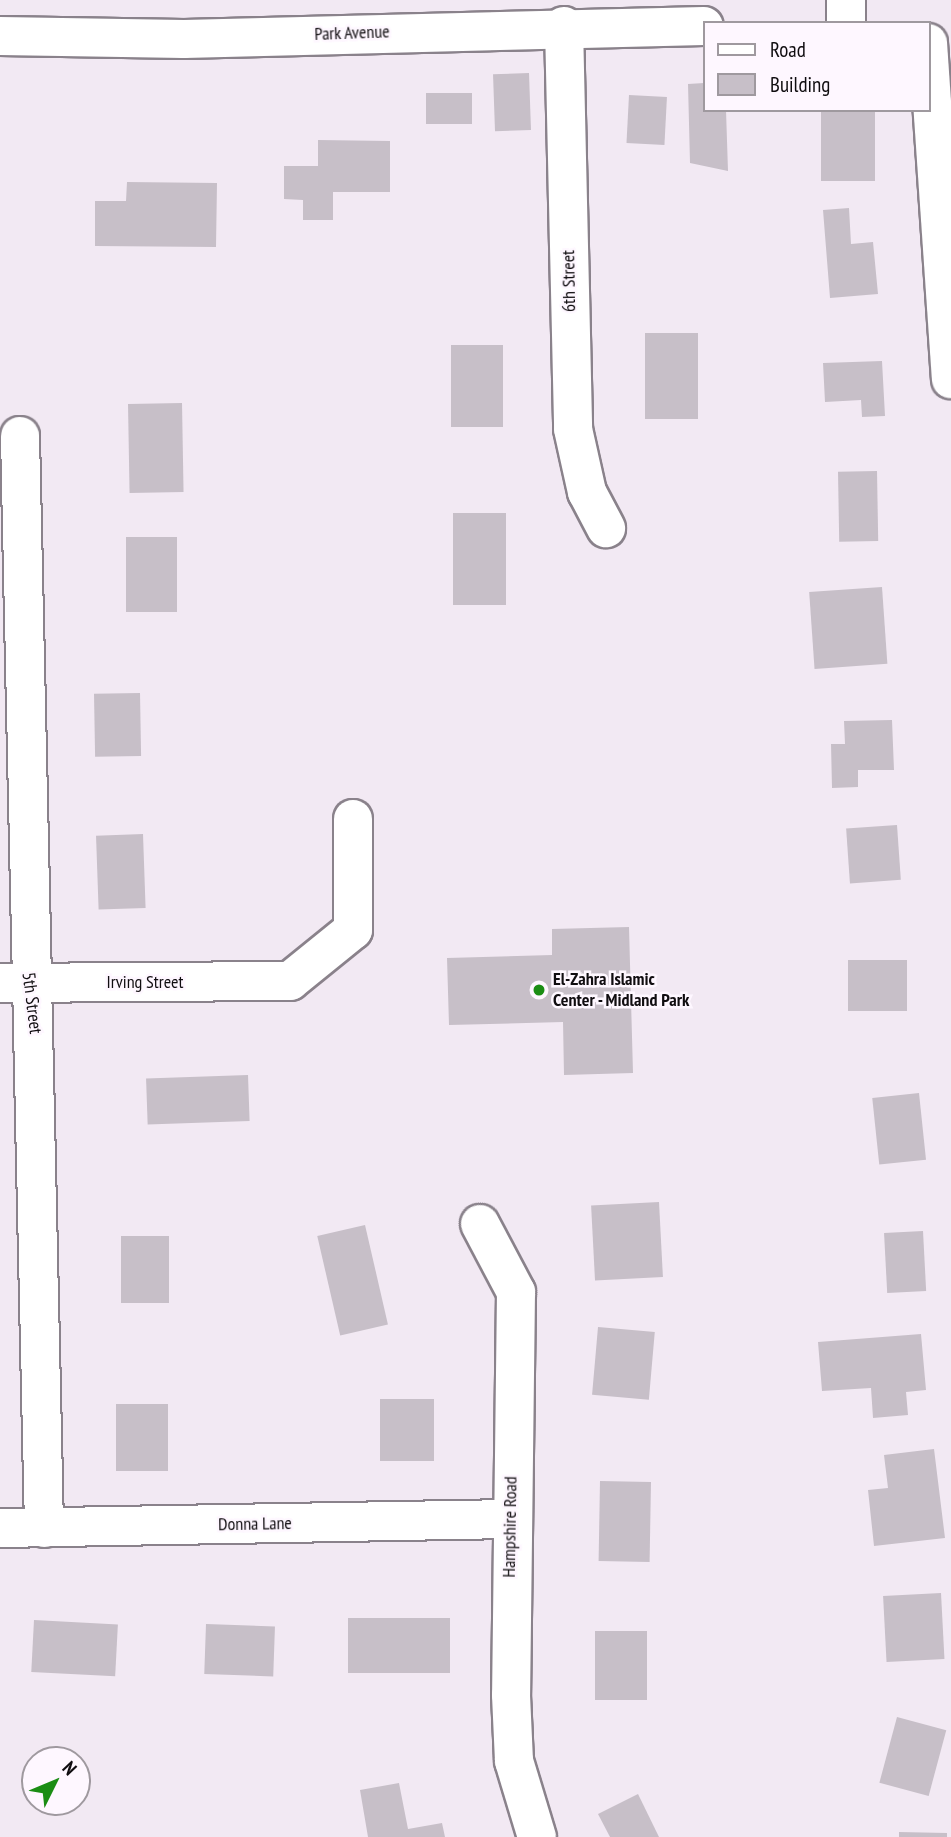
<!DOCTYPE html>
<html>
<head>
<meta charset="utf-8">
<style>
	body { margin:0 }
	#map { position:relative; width:951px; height:1837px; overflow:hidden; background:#f2e9f3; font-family:"PT Sans Narrow",sans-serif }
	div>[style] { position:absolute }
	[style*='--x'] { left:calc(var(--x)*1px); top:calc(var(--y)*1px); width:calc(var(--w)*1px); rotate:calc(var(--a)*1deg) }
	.building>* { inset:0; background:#c7bfc8; transform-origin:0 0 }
	.roads { filter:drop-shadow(2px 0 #8a828b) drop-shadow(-2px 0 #8a828b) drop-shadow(0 2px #8a828b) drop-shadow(0 -2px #8a828b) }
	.minor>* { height:38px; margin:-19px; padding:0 19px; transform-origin:19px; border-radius:19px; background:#fff }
	.dots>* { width:19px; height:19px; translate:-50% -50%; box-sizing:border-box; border:4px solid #fef7ff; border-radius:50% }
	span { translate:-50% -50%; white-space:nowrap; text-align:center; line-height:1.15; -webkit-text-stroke:5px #fef7ff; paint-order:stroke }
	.street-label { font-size:18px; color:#100d10 }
	.poi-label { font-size:18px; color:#100d10; font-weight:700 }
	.left { translate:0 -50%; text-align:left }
	.legend { position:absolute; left:703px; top:21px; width:228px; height:91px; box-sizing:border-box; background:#fef7ff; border:2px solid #9f999f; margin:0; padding:9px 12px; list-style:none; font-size:21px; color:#100d10 }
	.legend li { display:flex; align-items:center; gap:14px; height:35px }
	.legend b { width:35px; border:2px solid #9f999f }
	.north { position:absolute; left:21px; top:1746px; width:70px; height:70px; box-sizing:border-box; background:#fef7ff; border:2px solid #9f999f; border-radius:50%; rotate:47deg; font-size:19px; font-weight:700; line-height:28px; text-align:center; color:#100d10 }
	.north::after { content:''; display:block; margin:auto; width:24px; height:32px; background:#1b8d14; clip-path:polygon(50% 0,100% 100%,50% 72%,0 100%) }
</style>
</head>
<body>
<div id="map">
	<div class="building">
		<i style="left:529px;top:73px;width:57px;height:36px;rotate:88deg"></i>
		<i style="clip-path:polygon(704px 83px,704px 110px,726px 110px,728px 171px,690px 163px,688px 84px)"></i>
		<i style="left:426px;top:93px;width:46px;height:31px"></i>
		<i style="left:629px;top:95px;width:38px;height:48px;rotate:3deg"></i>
		<i style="left:821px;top:110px;width:54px;height:71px"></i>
		<i style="clip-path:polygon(318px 140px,390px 141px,390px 192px,333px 192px,333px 220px,303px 220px,303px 200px,284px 199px,284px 166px,318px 166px)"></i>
		<i style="clip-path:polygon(127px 182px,217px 183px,216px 247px,95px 246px,95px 201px,126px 201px)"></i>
		<i style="clip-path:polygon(849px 208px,851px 244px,873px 242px,878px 294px,830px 298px,823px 210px)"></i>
		<i style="left:645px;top:333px;width:53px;height:86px"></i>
		<i style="left:451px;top:345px;width:52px;height:82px"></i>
		<i style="clip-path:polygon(882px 361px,885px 416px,862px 417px,861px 400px,825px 402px,823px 363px)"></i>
		<i style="left:182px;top:403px;width:89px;height:54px;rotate:89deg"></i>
		<i style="left:877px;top:471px;width:70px;height:39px;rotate:89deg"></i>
		<i style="left:453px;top:513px;width:53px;height:92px"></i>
		<i style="left:126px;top:537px;width:51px;height:75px"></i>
		<i style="left:882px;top:587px;width:77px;height:73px;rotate:86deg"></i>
		<i style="left:140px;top:693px;width:63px;height:46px;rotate:89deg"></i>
		<i style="clip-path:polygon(892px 720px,894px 770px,858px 770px,858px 787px,832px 788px,831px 744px,845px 744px,844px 721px)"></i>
		<i style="left:897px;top:825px;width:55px;height:51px;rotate:86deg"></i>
		<i style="left:143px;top:834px;width:74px;height:47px;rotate:88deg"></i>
		<i style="clip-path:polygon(629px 927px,633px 1073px,564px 1075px,563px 1022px,449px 1025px,447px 958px,552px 955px,552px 929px)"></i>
		<i style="left:848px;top:960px;width:59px;height:51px"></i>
		<i style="left:248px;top:1075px;width:46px;height:102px;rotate:88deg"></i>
		<i style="left:919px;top:1093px;width:67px;height:47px;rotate:84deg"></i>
		<i style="left:659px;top:1202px;width:75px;height:68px;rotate:87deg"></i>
		<i style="left:365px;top:1225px;width:102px;height:49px;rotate:77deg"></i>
		<i style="left:923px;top:1231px;width:60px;height:39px;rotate:87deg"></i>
		<i style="left:121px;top:1236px;width:48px;height:67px"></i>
		<i style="left:598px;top:1327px;width:57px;height:68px;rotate:5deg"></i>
		<i style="clip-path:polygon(921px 1334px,926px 1390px,906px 1392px,908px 1415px,873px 1418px,871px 1388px,822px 1391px,818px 1342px)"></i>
		<i style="left:380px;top:1399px;width:54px;height:62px"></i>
		<i style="left:116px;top:1404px;width:52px;height:67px"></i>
		<i style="clip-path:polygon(934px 1449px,945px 1538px,874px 1546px,868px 1490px,888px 1488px,884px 1455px)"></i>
		<i style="left:600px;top:1481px;width:51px;height:80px;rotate:1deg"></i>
		<i style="left:941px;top:1593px;width:66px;height:58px;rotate:87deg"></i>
		<i style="left:450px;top:1618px;width:55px;height:102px;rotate:90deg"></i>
		<i style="left:34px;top:1620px;width:84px;height:52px;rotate:3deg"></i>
		<i style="left:206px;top:1624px;width:69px;height:50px;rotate:2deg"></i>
		<i style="left:647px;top:1631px;width:69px;height:52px;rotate:90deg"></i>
		<i style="left:897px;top:1717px;width:51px;height:68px;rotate:15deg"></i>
		<i style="clip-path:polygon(399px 1783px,408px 1829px,442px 1823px,445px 1837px,368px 1837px,360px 1790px)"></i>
		<i style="clip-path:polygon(638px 1794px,659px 1837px,610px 1837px,598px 1814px)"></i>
		<i style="clip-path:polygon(899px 1832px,947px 1833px,947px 1837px,899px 1837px)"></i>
	</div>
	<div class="roads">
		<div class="minor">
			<i style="--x:846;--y:0;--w:23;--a:90"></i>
			<i style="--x:564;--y:26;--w:403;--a:88.7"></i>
			<i style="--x:573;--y:429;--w:65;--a:77.5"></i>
			<i style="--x:587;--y:492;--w:41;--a:62.2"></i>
			<i style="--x:0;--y:36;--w:184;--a:0.9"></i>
			<i style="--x:184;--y:39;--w:520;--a:-1.43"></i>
			<i style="--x:928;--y:43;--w:337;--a:86.1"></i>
			<i style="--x:20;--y:436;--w:1092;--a:88.74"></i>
			<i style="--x:0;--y:983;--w:290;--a:-0.4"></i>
			<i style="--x:290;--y:981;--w:81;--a:-39"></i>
			<i style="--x:353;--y:930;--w:111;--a:-90"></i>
			<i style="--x:480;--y:1224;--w:77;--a:62.1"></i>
			<i style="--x:516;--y:1292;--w:403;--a:90.7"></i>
			<i style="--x:511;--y:1695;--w:66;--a:87.4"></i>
			<i style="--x:514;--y:1761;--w:79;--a:73.2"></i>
			<i style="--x:0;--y:1528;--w:510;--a:-1.01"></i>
		</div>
	</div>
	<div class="dots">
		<i style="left:539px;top:990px;background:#1b8d14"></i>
	</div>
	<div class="street-label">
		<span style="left:352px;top:33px;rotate:-2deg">Park Avenue</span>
		<span style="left:569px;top:281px;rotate:-91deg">6th Street</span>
		<span style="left:145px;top:982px">Irving Street</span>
		<span style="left:32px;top:1003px;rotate:83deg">5th Street</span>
		<span style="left:255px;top:1524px;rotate:-1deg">Donna Lane</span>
		<span style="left:510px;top:1527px;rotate:-89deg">Hampshire Road</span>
	</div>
	<div class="poi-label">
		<span class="left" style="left:553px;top:990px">El-Zahra Islamic<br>Center - Midland Park</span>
	</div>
	<ul class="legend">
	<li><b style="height:9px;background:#fff"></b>Road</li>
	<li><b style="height:19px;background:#c7bfc8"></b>Building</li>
	</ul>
	<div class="north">N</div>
</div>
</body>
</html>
